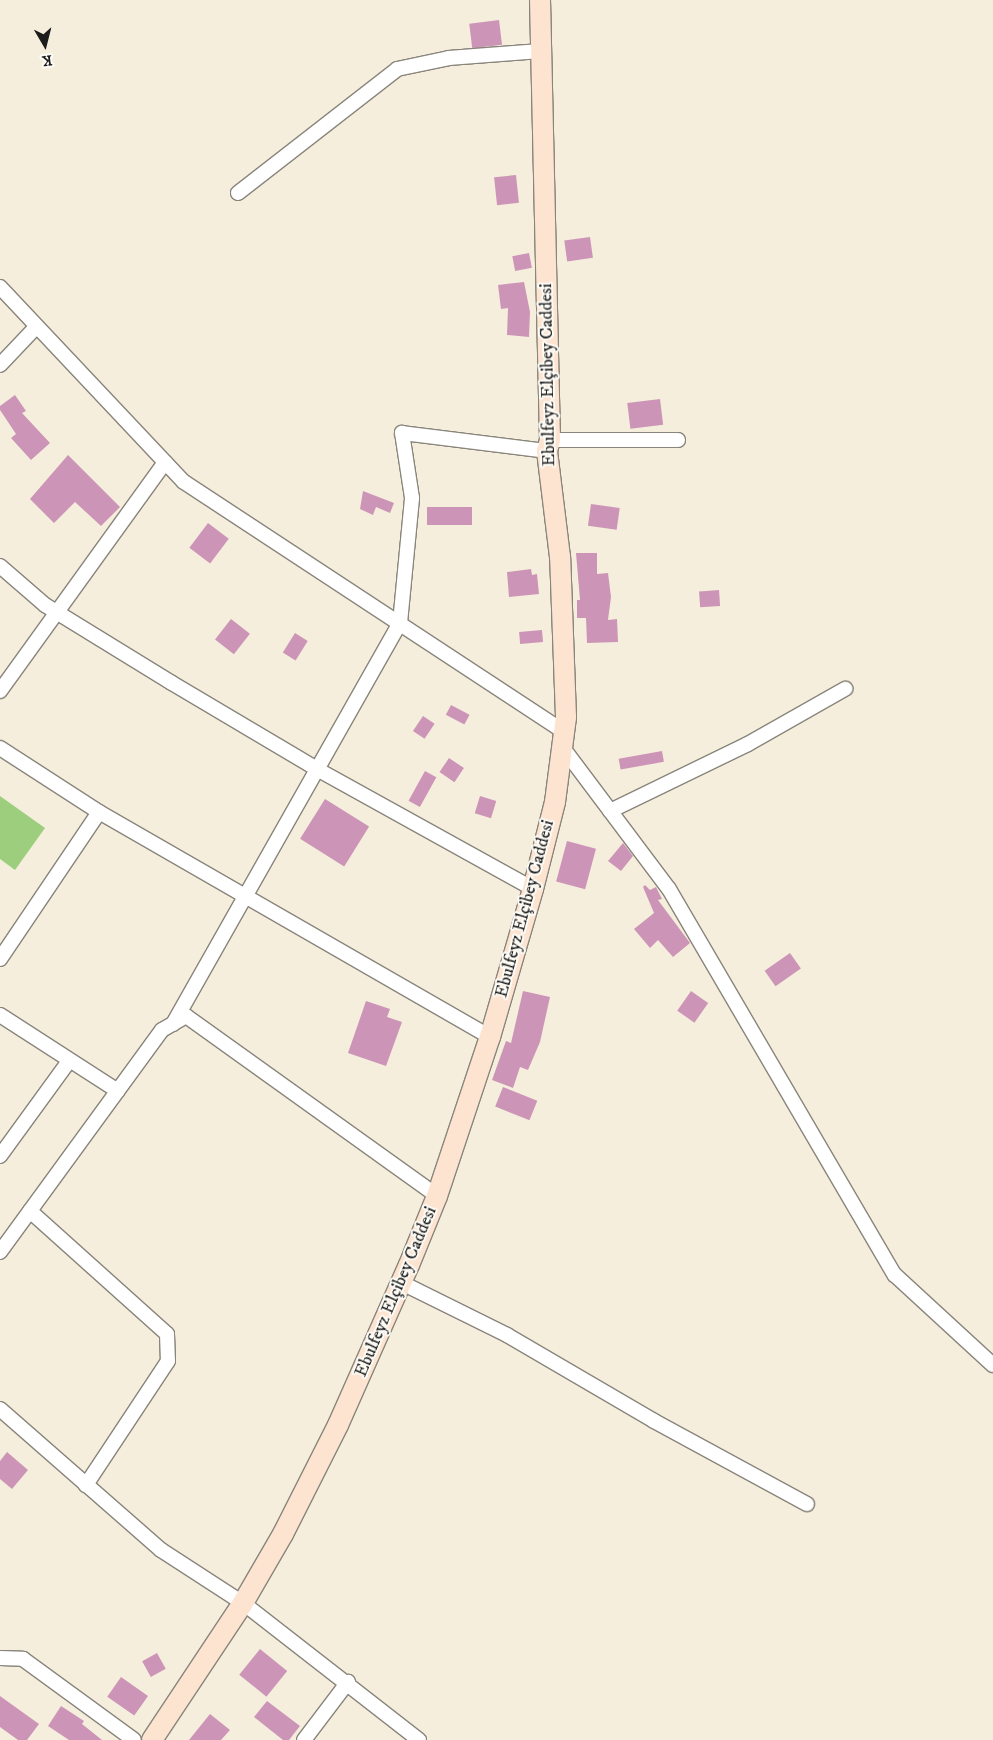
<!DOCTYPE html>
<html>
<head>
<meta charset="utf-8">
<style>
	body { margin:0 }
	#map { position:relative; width:993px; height:1740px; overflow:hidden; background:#f6eedc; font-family:"IM FELL DW Pica",serif }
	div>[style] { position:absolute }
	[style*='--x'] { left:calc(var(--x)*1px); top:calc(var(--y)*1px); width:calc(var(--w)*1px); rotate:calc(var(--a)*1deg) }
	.green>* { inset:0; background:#9dce7d }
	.building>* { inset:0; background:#cc95b7; transform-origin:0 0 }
	.roads { filter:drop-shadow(1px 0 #89857c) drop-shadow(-1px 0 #89857c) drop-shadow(0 1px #89857c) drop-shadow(0 -1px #89857c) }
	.street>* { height:14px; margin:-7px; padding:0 7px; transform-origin:7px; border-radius:7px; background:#fff }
	.secondary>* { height:20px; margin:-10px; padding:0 10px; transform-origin:10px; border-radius:10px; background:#fde4d1 }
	span { translate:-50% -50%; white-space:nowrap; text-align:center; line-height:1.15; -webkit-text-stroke:4px #fdfcf7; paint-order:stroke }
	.street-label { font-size:18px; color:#1c1c1c }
	.north { position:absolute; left:20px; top:20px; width:50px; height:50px; -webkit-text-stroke:4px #fdfcf7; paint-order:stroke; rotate:172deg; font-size:14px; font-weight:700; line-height:20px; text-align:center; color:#1c1c1c }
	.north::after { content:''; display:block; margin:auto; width:18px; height:22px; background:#1c1c1c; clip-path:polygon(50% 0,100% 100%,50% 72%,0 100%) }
</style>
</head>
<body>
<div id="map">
	<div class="green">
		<i style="clip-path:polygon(0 796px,45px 828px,15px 870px,0 859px)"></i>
	</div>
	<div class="building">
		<i style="left:499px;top:20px;width:25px;height:30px;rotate:83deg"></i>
		<i style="left:516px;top:175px;width:28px;height:22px;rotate:84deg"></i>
		<i style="left:590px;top:237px;width:21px;height:26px;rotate:82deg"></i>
		<i style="left:529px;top:253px;width:15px;height:17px;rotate:79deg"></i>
		<i style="clip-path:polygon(524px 282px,530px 312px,529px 337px,507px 335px,508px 308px,501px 309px,498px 285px)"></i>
		<i style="clip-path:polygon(15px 395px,26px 411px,22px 413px,50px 443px,31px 460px,11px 438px,16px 434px,0 410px,0 406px)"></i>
		<i style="left:660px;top:399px;width:26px;height:33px;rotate:83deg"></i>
		<i style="clip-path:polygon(68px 455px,120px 507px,101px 526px,75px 502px,54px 523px,30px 499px)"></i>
		<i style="clip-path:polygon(363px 491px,394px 503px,390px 513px,376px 507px,373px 515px,360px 509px)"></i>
		<i style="left:591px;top:504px;width:29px;height:22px;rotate:8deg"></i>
		<i style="left:427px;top:507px;width:45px;height:18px"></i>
		<i style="left:208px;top:523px;width:26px;height:31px;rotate:37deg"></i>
		<i style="clip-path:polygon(576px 553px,597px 553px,597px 574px,608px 573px,611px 597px,608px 620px,617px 619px,618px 642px,587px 643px,586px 618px,577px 618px,577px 600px,580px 600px)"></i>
		<i style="clip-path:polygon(531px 569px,532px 575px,537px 574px,539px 594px,509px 597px,507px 572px)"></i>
		<i style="left:719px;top:590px;width:16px;height:20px;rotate:86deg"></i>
		<i style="left:231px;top:619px;width:24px;height:26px;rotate:38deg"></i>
		<i style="left:542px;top:630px;width:12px;height:23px;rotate:85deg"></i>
		<i style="left:295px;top:633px;width:15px;height:23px;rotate:32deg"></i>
		<i style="left:451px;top:705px;width:21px;height:11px;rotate:28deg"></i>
		<i style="left:423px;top:716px;width:14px;height:18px;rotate:34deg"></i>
		<i style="left:662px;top:751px;width:11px;height:44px;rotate:80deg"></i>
		<i style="left:449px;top:758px;width:18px;height:17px;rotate:34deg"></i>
		<i style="left:425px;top:771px;width:13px;height:34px;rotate:29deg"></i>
		<i style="left:480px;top:796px;width:17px;height:18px;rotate:17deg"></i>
		<i style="left:325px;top:799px;width:52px;height:47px;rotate:32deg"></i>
		<i style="left:567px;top:841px;width:30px;height:42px;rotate:15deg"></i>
		<i style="clip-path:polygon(623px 843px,633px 856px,621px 871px,608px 861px)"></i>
		<i style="clip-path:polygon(645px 885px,650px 890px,656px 887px,662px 899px,658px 900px,690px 943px,673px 957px,658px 940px,650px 948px,634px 929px,654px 913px,643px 887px)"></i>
		<i style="left:790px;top:953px;width:19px;height:31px;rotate:55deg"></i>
		<i style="clip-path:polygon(523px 991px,550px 997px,540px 1042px,528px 1070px,520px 1067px,513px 1088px,492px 1080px,506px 1041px,511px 1043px)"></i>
		<i style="left:691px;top:991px;width:21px;height:24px;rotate:35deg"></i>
		<i style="clip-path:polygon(366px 1001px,390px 1009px,387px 1017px,402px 1022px,386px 1066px,348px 1053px)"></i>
		<i style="left:503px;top:1087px;width:37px;height:21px;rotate:22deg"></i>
		<i style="clip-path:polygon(7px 1452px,28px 1470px,12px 1489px,0 1479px,0 1461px)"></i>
		<i style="left:260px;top:1649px;width:35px;height:33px;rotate:39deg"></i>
		<i style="left:157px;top:1653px;width:18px;height:17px;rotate:61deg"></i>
		<i style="left:121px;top:1677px;width:33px;height:24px;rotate:35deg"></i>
		<i style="clip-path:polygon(0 1696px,39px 1724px,27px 1740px,18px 1740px,0 1727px)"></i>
		<i style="clip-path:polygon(267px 1701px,300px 1726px,289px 1740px,283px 1740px,254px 1717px)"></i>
		<i style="clip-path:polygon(61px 1706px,84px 1721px,82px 1724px,102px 1740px,69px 1740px,48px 1726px)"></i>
		<i style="clip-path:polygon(210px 1714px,230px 1730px,221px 1740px,189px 1740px)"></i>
	</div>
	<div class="roads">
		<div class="street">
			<i style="--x:238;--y:193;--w:202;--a:-37.9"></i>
			<i style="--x:397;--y:69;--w:53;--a:-11.9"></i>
			<i style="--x:449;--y:58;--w:91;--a:-4.4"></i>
			<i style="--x:0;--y:287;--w:268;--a:46.7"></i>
			<i style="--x:184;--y:482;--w:453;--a:33.3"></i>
			<i style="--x:0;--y:365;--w:52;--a:-46.5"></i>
			<i style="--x:550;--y:440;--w:128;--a:0"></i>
			<i style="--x:0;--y:566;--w:60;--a:40.9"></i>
			<i style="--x:45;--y:605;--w:149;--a:31.6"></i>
			<i style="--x:172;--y:683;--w:166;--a:30.7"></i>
			<i style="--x:315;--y:768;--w:249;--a:29"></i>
			<i style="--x:0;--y:691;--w:282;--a:-54.2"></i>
			<i style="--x:0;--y:748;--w:118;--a:32.9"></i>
			<i style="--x:99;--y:812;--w:451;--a:29.9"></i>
			<i style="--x:563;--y:748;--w:176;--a:53.1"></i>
			<i style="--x:669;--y:889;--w:447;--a:59.7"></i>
			<i style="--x:895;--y:1275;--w:133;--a:42.6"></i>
			<i style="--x:610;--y:811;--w:153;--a:-25.9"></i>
			<i style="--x:748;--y:744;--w:112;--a:-29.6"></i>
			<i style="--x:0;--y:959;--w:177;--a:-56"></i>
			<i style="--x:0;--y:1015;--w:140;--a:32.8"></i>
			<i style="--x:173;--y:1024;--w:461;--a:-60.5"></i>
			<i style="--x:400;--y:623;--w:126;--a:-84.5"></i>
			<i style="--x:412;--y:498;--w:66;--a:-98.7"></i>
			<i style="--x:402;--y:433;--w:146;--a:7.1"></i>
			<i style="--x:0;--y:1156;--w:117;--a:-54"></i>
			<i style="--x:30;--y:1211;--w:184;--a:41.9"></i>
			<i style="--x:167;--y:1334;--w:27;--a:88"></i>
			<i style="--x:168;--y:1361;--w:149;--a:123.5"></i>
			<i style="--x:0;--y:1252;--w:275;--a:-53.9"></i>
			<i style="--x:162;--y:1030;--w:28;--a:-30"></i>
			<i style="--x:186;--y:1016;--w:309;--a:35.6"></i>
			<i style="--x:402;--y:1283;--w:117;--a:26.3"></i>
			<i style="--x:507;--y:1335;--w:170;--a:30.3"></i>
			<i style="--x:654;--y:1421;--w:174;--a:28.5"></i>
			<i style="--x:0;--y:1409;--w:214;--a:41.2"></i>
			<i style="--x:161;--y:1550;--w:98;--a:32.9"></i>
			<i style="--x:243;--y:1603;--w:223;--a:37.9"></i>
			<i style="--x:0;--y:1658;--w:23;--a:2"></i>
			<i style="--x:23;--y:1659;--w:137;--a:36.1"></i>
			<i style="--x:304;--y:1740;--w:73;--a:-52.8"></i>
		</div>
		<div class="secondary">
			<i style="--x:152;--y:1740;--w:164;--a:-56.4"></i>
			<i style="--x:243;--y:1603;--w:80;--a:-59.9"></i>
			<i style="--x:283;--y:1534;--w:122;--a:-63.2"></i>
			<i style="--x:338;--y:1425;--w:175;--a:-66.1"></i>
			<i style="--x:409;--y:1265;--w:74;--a:-67.9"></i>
			<i style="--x:437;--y:1196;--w:168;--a:-71.6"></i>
			<i style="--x:490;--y:1037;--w:154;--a:-73.8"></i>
			<i style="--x:533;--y:889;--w:90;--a:-75.8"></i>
			<i style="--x:555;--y:802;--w:86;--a:-82.6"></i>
			<i style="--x:566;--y:717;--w:160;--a:-92.1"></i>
			<i style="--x:560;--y:557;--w:107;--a:-97"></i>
			<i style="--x:547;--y:451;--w:11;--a:-75"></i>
			<i style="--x:550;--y:440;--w:440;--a:-91.3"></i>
		</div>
	</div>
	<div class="street-label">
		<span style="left:548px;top:375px;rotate:-91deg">Ebulfeyz Elçibey Caddesi</span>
		<span style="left:525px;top:909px;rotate:-75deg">Ebulfeyz Elçibey Caddesi</span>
		<span style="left:396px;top:1292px;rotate:-67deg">Ebulfeyz Elçibey Caddesi</span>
	</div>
	<div class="north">K</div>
</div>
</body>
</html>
